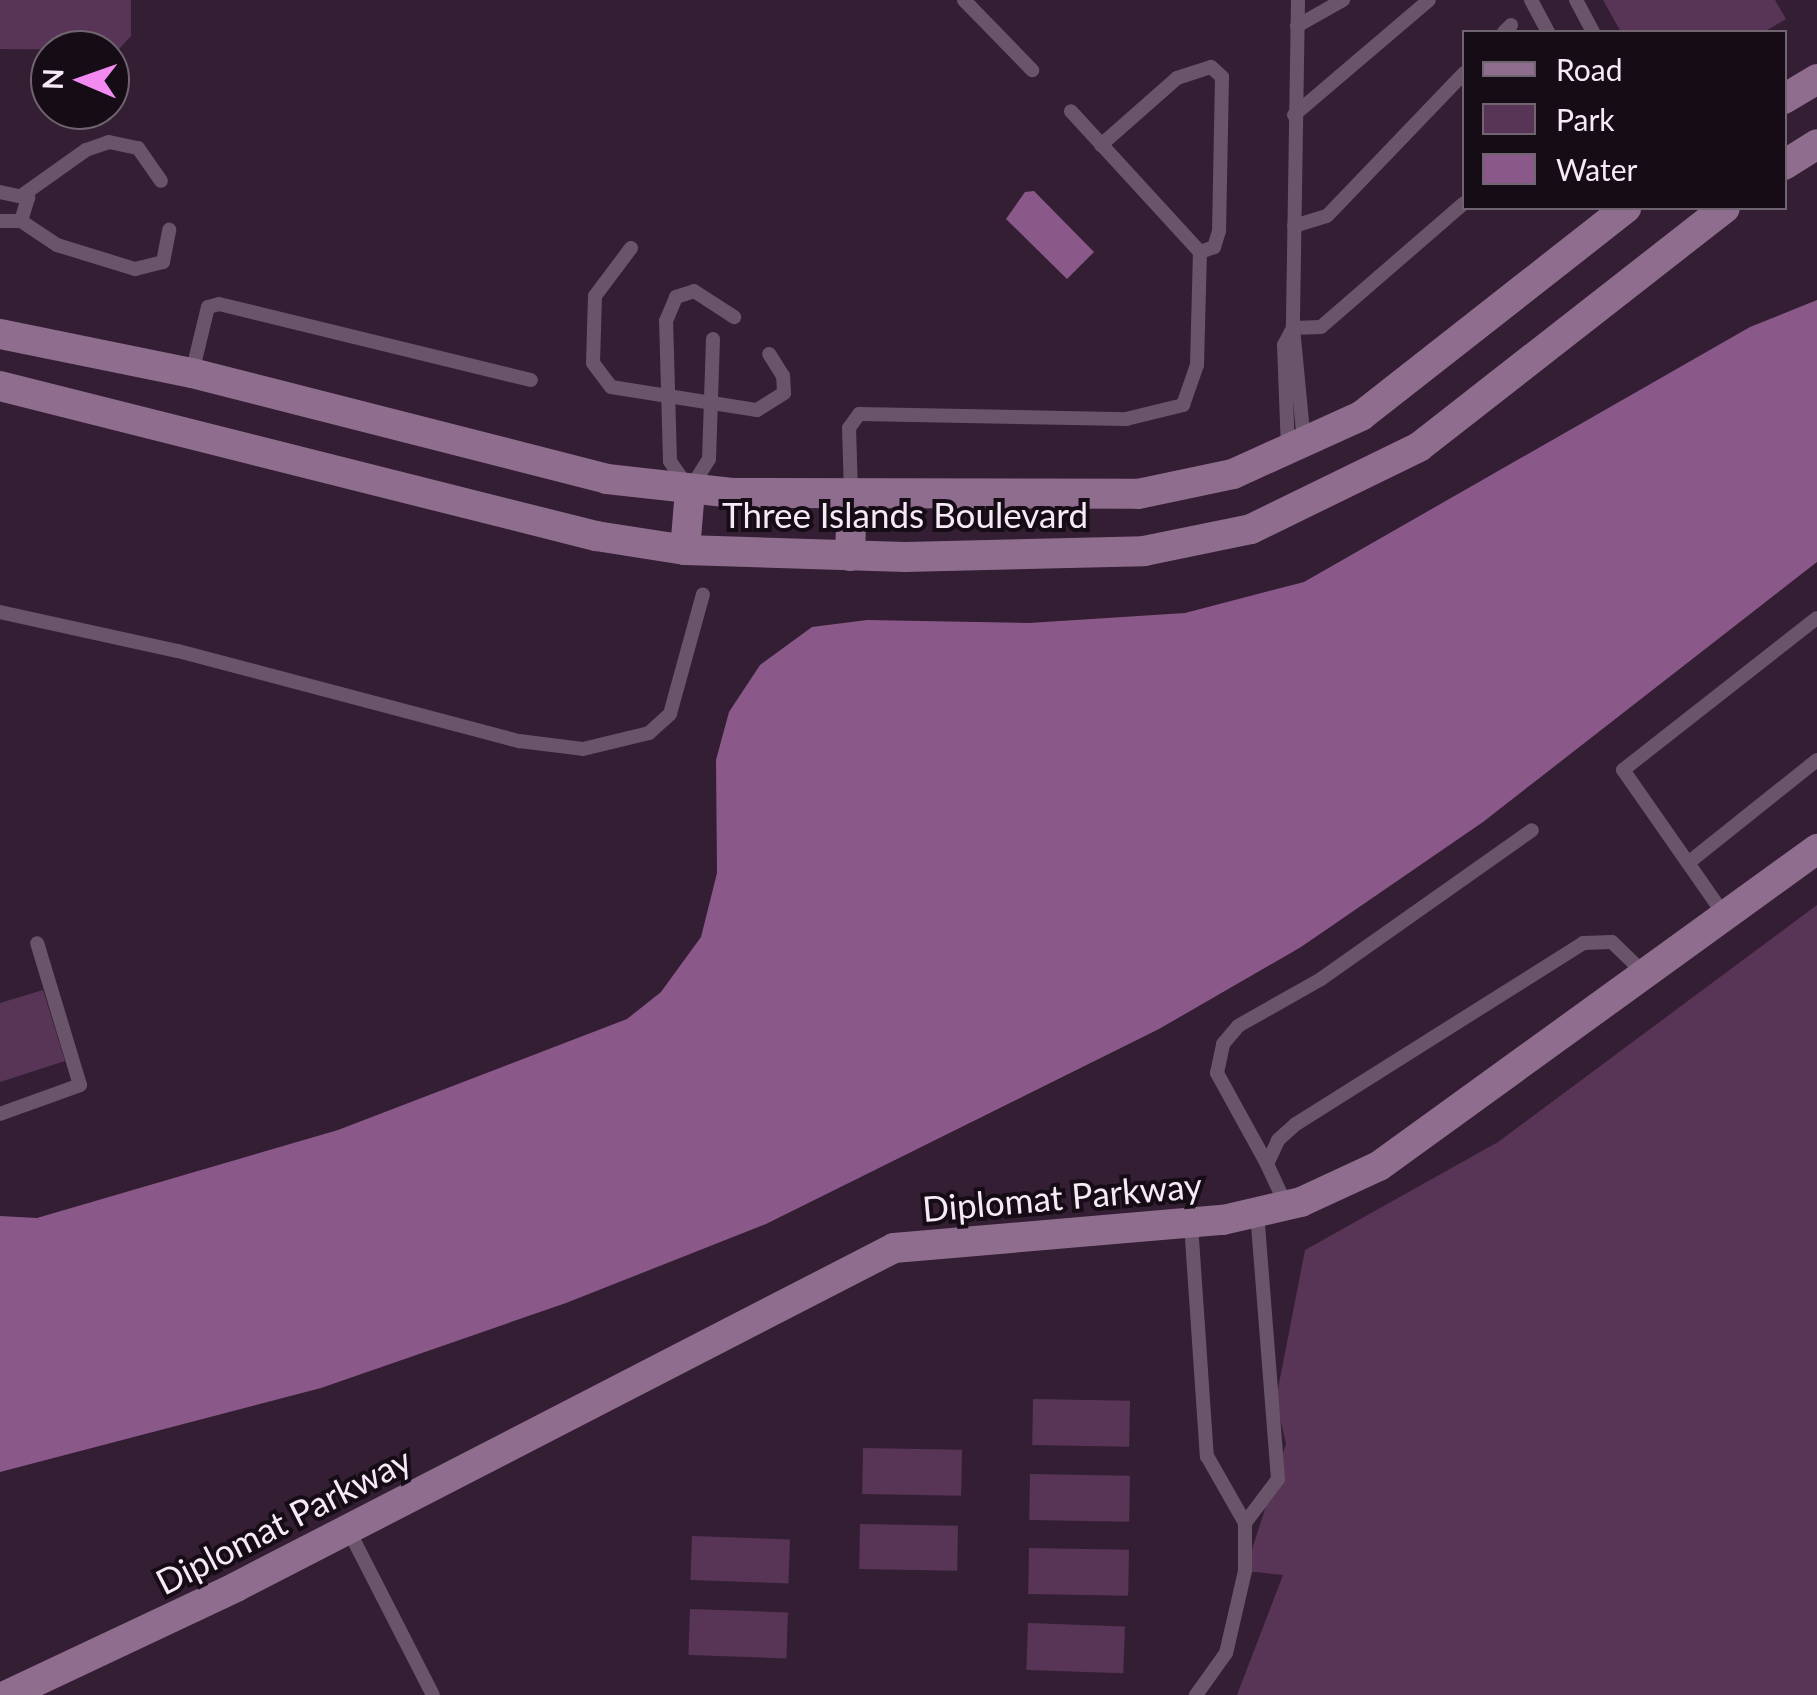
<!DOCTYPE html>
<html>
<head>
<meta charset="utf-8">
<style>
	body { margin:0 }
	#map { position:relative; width:1817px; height:1695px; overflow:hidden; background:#331e33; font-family:Lato,sans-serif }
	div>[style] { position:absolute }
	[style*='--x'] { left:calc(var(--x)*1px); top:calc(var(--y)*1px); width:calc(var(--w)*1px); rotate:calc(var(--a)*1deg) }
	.green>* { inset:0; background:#583557; transform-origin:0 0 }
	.water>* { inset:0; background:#8a5989 }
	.lane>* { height:14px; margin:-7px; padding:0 7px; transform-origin:7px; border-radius:7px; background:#695469 }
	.secondary>* { height:30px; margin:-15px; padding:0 15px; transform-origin:15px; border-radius:15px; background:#8f6d8e }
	span { translate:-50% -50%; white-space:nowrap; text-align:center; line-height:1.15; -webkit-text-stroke:8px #150c15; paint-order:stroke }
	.street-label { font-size:35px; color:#f7e9f7 }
	.legend { position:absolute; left:1462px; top:30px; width:325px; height:180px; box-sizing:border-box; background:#150c15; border:2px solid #6f646f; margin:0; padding:12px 18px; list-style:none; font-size:30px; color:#f7e9f7 }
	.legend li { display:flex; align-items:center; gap:20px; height:50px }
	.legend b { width:50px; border:2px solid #6f646f }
	.north { position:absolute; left:30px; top:30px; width:100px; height:100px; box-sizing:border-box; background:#150c15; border:2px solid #6f646f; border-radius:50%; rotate:272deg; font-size:28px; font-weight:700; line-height:40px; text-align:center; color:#f7e9f7 }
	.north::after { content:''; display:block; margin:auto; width:35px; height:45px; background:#f38af2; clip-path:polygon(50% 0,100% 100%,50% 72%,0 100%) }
</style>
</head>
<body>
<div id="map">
	<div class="green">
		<i style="clip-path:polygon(0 0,131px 0,131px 36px,118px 50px,0 49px)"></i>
		<i style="clip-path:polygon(1603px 0,1775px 0,1786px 19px,1764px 32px,1621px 32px)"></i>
		<i style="clip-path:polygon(1817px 905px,1817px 1695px,1237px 1695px,1283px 1575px,1245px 1571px,1286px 1444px,1276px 1399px,1305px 1250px,1498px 1142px)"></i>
		<i style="clip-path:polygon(43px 990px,65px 1061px,0 1082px,0 1003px)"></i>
		<i style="left:1033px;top:1399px;width:97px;height:46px;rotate:1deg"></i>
		<i style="left:863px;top:1448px;width:99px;height:46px;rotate:1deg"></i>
		<i style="left:1030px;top:1474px;width:100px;height:46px;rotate:1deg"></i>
		<i style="left:860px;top:1524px;width:98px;height:45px;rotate:1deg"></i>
		<i style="left:692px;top:1536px;width:98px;height:44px;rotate:2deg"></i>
		<i style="left:1029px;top:1548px;width:100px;height:46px;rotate:1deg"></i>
		<i style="left:690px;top:1609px;width:98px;height:46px;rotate:2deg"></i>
		<i style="left:1028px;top:1623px;width:97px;height:47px;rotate:2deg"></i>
	</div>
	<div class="water">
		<i style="clip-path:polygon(1034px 191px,1094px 252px,1067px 279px,1006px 219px,1025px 192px)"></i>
		<i style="clip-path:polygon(1817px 300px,1817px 562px,1483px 822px,1301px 947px,1159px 1029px,766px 1224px,566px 1303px,321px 1388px,0 1472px,0 1216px,37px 1218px,338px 1130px,627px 1019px,661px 992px,701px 937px,717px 873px,716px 760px,729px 712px,760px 665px,812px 627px,867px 620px,1029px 623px,1185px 613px,1304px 582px,1750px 327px)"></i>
	</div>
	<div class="lane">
		<i style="--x:964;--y:0;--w:98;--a:45.8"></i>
		<i style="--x:1298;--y:0;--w:328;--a:90.9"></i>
		<i style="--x:1293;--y:328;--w:28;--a:-2"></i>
		<i style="--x:1321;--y:327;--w:189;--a:-40.9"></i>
		<i style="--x:1531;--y:0;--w:36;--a:62"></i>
		<i style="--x:1576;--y:0;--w:36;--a:62"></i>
		<i style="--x:1297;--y:26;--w:53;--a:-29.5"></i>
		<i style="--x:1504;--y:32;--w:10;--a:-45"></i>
		<i style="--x:1294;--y:115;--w:177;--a:-40.4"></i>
		<i style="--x:1101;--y:145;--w:101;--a:-41.4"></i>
		<i style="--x:1177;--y:78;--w:36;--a:-18"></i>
		<i style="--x:1211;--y:67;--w:15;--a:42"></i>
		<i style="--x:1222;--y:77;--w:154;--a:91.1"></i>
		<i style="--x:1219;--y:231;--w:17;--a:107"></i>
		<i style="--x:1214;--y:247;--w:15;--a:160"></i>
		<i style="--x:0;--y:192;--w:29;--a:12"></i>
		<i style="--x:28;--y:198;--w:24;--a:107"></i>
		<i style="--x:21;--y:221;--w:21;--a:180"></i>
		<i style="--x:24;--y:194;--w:76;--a:-35.4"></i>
		<i style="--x:86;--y:150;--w:24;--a:-19"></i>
		<i style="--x:109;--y:142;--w:30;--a:12"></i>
		<i style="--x:138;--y:148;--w:40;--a:55.1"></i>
		<i style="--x:21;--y:221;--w:43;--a:33.7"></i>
		<i style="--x:57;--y:245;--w:82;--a:17.1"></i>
		<i style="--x:135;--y:269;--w:29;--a:-14"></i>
		<i style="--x:163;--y:262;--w:33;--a:-79"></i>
		<i style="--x:1294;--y:226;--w:34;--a:-17"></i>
		<i style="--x:1327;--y:216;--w:198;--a:-46.2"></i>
		<i style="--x:631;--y:248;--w:60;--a:126.9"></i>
		<i style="--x:595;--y:296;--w:67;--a:91.7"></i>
		<i style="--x:593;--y:363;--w:30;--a:53"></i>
		<i style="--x:611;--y:387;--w:148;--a:9"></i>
		<i style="--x:757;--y:410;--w:32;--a:-32"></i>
		<i style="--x:784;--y:393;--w:17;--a:-93"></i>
		<i style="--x:783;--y:376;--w:26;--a:-122"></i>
		<i style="--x:713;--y:339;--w:120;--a:91.9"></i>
		<i style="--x:709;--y:459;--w:36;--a:122"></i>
		<i style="--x:690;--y:490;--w:35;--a:-125"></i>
		<i style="--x:670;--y:461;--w:140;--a:-91.6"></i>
		<i style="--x:666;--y:321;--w:26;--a:-67"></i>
		<i style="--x:676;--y:297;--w:19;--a:-18"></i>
		<i style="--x:694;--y:291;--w:48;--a:33"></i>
		<i style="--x:192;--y:373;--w:68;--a:-76.4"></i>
		<i style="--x:208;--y:307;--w:11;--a:-15"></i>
		<i style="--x:219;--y:304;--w:321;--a:13.7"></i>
		<i style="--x:1288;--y:449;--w:104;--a:-92.2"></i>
		<i style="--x:1284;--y:345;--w:19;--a:-62"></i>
		<i style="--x:1293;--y:328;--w:115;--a:84.5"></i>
		<i style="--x:851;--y:494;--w:66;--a:-91.7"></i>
		<i style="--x:849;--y:428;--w:17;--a:-54"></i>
		<i style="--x:859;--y:414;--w:267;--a:1.1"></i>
		<i style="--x:1126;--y:419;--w:59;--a:-13.8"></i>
		<i style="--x:1183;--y:405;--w:42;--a:-70.7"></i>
		<i style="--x:1197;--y:365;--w:113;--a:-88.5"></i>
		<i style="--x:1200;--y:252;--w:191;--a:-132.5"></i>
		<i style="--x:0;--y:612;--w:182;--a:12.4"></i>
		<i style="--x:178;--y:651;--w:353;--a:14.8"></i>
		<i style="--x:519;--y:741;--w:64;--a:7.1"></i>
		<i style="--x:583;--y:749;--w:68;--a:-13.6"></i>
		<i style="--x:649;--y:733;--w:28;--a:-42"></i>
		<i style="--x:670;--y:714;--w:124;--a:-74.6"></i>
		<i style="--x:1688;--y:863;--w:165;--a:-38.6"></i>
		<i style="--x:1725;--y:916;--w:178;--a:-124.9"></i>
		<i style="--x:1623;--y:770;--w:246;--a:-38.1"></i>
		<i style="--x:0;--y:1114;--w:85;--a:-19.9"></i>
		<i style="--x:80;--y:1085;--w:148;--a:-106.8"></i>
		<i style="--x:1267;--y:1164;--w:104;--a:-118.8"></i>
		<i style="--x:1217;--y:1073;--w:30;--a:-78"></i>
		<i style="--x:1223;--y:1044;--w:23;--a:-50"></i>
		<i style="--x:1238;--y:1026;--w:95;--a:-29.5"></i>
		<i style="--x:1321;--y:979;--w:258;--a:-35.2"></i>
		<i style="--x:1286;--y:1205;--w:45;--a:-114.9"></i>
		<i style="--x:1267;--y:1164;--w:26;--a:-65"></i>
		<i style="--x:1278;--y:1140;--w:24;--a:-42"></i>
		<i style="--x:1296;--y:1124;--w:339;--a:-32.2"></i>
		<i style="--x:1583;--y:943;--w:29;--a:-2"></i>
		<i style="--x:1612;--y:942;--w:47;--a:44.1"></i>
		<i style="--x:1191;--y:1224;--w:233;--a:86.1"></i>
		<i style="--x:1207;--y:1456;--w:77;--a:60.4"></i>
		<i style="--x:1245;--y:1523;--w:48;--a:90"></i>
		<i style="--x:1245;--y:1571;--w:84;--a:103"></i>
		<i style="--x:1226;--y:1653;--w:52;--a:125.5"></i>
		<i style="--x:1245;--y:1523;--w:55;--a:-53.1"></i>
		<i style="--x:1278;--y:1479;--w:268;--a:-94.5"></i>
		<i style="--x:348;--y:1529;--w:186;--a:62.9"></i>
	</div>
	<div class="secondary">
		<i style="--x:1784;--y:99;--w:39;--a:-31"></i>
		<i style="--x:1784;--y:165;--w:39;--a:-32"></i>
		<i style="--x:0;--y:334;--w:196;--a:11.5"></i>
		<i style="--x:192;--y:373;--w:428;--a:14.3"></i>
		<i style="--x:607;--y:479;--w:128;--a:6.3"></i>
		<i style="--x:734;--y:493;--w:404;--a:0.1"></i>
		<i style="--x:1138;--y:494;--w:97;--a:-11.9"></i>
		<i style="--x:1233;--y:474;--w:141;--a:-24.4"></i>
		<i style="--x:1361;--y:416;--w:337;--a:-38.1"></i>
		<i style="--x:0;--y:386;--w:615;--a:14.13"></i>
		<i style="--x:596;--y:536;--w:90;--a:8.9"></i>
		<i style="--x:685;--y:550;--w:220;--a:1.8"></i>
		<i style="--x:905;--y:557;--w:239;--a:-1.4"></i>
		<i style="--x:1144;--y:551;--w:109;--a:-11.6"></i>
		<i style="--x:1251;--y:529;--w:187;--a:-26"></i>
		<i style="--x:1419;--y:447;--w:388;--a:-38"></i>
		<i style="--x:685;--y:550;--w:60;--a:-85.2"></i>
		<i style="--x:850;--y:556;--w:61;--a:-88.1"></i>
		<i style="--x:7;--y:1695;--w:253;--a:-25.2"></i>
		<i style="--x:236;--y:1587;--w:740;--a:-27.26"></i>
		<i style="--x:894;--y:1248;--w:330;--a:-4.9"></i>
		<i style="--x:1223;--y:1220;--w:80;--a:-13"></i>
		<i style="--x:1301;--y:1202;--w:86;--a:-24.8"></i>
		<i style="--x:1379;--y:1166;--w:541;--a:-35.89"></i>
	</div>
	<div class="street-label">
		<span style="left:905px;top:514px">Three Islands Boulevard</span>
		<span style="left:1062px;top:1196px;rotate:-5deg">Diplomat Parkway</span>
		<span style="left:283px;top:1520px;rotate:-27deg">Diplomat Parkway</span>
	</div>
	<ul class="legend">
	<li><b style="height:12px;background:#8f6d8e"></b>Road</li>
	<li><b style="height:28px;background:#583557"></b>Park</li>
	<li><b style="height:28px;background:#8a5989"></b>Water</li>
	</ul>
	<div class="north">N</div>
</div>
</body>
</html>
